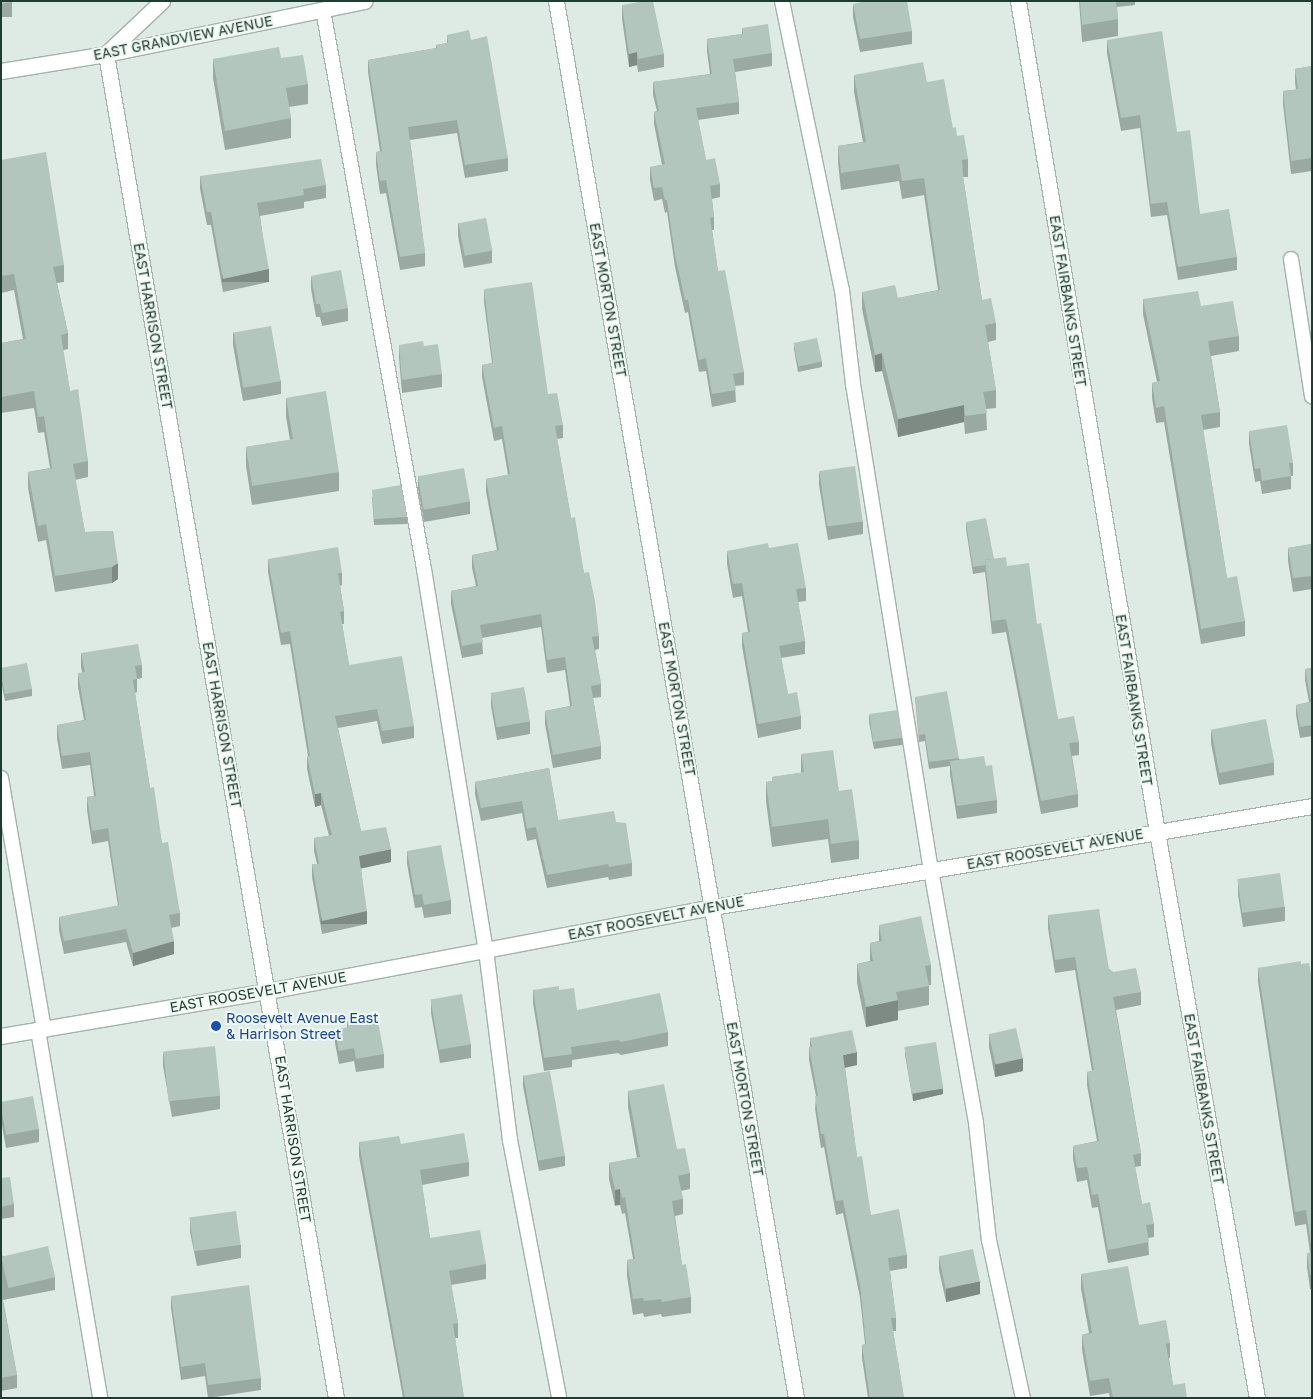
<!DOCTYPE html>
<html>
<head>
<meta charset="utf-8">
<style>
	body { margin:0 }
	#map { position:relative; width:1313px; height:1399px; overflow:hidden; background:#deebe4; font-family:"Golos Text",sans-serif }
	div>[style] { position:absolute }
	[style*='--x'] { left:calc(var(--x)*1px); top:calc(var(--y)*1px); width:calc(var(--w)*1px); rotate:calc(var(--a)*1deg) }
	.roads { filter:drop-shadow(1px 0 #a1b3ab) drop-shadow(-1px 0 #a1b3ab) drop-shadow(0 1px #a1b3ab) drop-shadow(0 -1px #a1b3ab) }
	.service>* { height:14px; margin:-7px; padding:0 7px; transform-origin:7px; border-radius:7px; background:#fff }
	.minor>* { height:15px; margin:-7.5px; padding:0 7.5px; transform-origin:7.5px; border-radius:7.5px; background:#fff }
	.tertiary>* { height:15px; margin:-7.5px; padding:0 7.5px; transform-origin:7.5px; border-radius:7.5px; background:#fff }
	.wall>* { inset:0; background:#9aaaa3; transform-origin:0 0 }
	.shaded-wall>* { inset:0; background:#7d8b84; transform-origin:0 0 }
	.building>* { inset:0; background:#b3c6bd; transform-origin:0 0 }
	.dots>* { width:14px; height:14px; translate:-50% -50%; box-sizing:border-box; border:2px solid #eff8f3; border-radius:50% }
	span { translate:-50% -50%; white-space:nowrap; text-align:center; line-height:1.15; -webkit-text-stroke:4px #eff8f3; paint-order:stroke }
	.street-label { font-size:14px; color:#1e3c32 }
	.transit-label { font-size:14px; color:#164399 }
	.left { translate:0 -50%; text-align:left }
	.frame { position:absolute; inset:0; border:2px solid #1e3c32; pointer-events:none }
</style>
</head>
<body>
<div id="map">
	<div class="roads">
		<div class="service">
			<i style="--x:782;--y:1;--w:295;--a:78.3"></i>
			<i style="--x:842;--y:290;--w:95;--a:83.3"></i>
			<i style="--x:853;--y:384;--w:492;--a:80.9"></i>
			<i style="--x:931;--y:870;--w:257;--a:79.9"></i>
			<i style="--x:976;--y:1123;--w:118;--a:83.7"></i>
			<i style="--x:989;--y:1240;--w:162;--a:77.9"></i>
			<i style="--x:323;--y:10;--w:568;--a:79.76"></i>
			<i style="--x:424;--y:569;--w:386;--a:80.8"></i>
			<i style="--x:486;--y:950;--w:192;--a:82.8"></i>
			<i style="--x:510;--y:1140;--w:263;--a:79.2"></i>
			<i style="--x:1291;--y:259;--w:139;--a:81.3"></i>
			<i style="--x:1;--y:778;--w:255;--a:80.3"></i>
			<i style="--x:38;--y:1030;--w:373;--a:80.4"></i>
		</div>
		<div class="minor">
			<i style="--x:162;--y:1;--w:77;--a:136.6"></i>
			<i style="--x:106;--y:54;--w:1364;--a:80.29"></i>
			<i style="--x:556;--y:1;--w:1417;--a:80.25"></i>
			<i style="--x:1018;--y:1;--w:843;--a:80.5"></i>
			<i style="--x:1;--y:71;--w:106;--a:-9.2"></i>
			<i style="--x:106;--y:54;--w:264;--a:-11.6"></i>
		</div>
		<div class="tertiary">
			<i style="--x:1157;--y:832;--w:575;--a:79.98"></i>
			<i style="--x:1;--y:1036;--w:271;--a:-9.6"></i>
			<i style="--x:268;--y:991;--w:453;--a:-10.7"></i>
			<i style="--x:713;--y:907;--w:607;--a:-9.57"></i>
		</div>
	</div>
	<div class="wall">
		<i style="left:1px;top:1px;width:11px;height:16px"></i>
		<i style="clip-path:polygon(1079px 1px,1135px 1px,1135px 5px,1117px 7px,1118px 19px,1118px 36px,1082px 42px)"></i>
		<i style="clip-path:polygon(853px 4px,912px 31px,912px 44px,860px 52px,853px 17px)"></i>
		<i style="clip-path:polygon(622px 5px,664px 54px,664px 67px,638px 72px,637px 65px,629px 67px,622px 19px)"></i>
		<i style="clip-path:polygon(742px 28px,772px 53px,772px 66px,735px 72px,739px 102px,739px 114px,698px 120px,706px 160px,720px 184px,720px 197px,712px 199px,714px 217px,714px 230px,712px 230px,718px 271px,744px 372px,744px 385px,735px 386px,736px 402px,712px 407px,706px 371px,699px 372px,688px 312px,685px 313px,675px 267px,667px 212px,665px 213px,662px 199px,654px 201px,650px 180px,650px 167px,662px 165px,654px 124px,654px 112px,657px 111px,653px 95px,653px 82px,710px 74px,707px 52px,707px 39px,742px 34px)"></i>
		<i style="clip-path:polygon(447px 35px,471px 40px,508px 158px,508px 171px,465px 178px,457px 133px,410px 140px,425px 253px,425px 266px,400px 270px,386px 193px,380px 194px,376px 165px,376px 152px,380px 151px,368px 72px,368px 60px,436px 48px,436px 45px,447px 43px)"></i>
		<i style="clip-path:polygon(1107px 40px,1177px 132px,1200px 214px,1237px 257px,1237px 270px,1178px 280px,1167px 215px,1151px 217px,1140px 128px,1121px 131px,1107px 53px)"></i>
		<i style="clip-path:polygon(281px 58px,308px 84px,308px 104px,289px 107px,291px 118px,291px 138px,225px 150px,213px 78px,213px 59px)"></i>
		<i style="clip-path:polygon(1312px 66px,1312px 171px,1291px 174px,1283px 104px,1283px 91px,1296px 90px,1295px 82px,1295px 69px)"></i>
		<i style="clip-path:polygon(854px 75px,927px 82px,957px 136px,968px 159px,968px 177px,963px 177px,982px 300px,996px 323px,996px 340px,988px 342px,996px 390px,996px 408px,986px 409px,987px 430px,965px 434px,964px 422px,898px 437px,882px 371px,875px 372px,862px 309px,862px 292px,898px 298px,938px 290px,924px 195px,902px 199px,899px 181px,841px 190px,838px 163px,838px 146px,863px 142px,854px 92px)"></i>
		<i style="clip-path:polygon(1px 160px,64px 265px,64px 282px,57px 283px,68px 333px,68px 349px,63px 350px,70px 391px,88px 461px,88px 477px,75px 480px,85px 532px,113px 531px,118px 579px,112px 583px,55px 592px,46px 540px,38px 542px,28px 488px,28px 472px,50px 468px,44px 432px,38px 433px,34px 408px,1px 413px,1px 343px,23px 339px,14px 290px,1px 293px)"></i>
		<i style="clip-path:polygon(200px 176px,326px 185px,326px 198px,304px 202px,304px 208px,260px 216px,269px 282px,223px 292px,211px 225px,207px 225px,200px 189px)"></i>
		<i style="clip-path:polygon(458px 223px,492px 250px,492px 263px,464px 268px,458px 236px)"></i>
		<i style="clip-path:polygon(311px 276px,348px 308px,348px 321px,322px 326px,320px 317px,316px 317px,311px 289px)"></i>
		<i style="clip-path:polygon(484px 289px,548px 394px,563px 425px,563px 438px,557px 439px,571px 518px,599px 636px,599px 649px,595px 650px,601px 684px,601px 697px,593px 698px,601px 746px,601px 759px,553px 768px,545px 724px,545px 711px,570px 706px,565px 670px,547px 673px,541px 627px,482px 638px,483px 654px,462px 658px,451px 604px,451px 591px,476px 586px,472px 568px,472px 555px,497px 550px,486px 492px,486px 479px,508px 475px,502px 439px,494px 441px,482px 377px,482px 365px,492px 363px,484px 302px)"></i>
		<i style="clip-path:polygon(1143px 299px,1201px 306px,1239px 336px,1239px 351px,1211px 356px,1220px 412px,1220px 427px,1203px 430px,1227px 578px,1245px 621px,1245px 636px,1201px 644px,1164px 422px,1156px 423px,1152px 398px,1152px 383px,1157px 382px,1143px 314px)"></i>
		<i style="clip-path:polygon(233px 332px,281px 381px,281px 394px,243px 401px,233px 345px)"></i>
		<i style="clip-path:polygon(794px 343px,822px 361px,822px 367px,798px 372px,794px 349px)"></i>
		<i style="clip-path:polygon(399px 345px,424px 346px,442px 374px,442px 387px,402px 393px,399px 358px)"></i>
		<i style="clip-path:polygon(286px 398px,339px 472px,339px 491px,252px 505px,246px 466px,246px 447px,290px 440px,286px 417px)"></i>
		<i style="clip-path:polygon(1249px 431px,1293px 463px,1293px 476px,1291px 476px,1291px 489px,1262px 494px,1260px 481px,1255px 482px,1249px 444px)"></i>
		<i style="clip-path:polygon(819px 472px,863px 521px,863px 534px,828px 540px,819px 485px)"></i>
		<i style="clip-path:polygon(418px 476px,470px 501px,470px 514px,424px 522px,418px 489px)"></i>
		<i style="clip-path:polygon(372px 497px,407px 517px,407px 524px,374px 525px)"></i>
		<i style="clip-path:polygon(966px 522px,994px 559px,1007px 566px,1037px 624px,1058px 719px,1079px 742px,1079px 755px,1072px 756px,1078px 794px,1078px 807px,1041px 814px,1006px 632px,992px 634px,985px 572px,973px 574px,966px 529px)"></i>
		<i style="clip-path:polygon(1312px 544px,1312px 589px,1293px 592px,1288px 561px,1288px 548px)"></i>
		<i style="clip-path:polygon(769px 548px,806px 588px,806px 601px,798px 602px,805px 641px,805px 654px,781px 658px,788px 694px,801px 716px,801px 729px,758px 738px,742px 646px,742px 633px,748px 632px,742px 596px,733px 598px,727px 564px,727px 551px)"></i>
		<i style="clip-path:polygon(268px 559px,342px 573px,342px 585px,340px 586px,344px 611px,344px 624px,342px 624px,349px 665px,414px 726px,414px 738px,382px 744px,377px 721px,338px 728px,361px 831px,391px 862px,361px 868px,367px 924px,322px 934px,312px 877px,312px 864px,317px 864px,314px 851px,314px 838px,329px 836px,321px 805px,315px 807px,307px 769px,307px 756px,308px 756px,290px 644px,281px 645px,268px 572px)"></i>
		<i style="clip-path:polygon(81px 653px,142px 665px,142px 678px,137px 679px,137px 692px,135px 693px,150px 788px,162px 843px,180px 913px,180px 926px,171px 928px,174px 954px,133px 966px,126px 942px,64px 954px,59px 930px,59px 917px,118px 906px,108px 841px,92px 844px,87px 810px,87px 797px,94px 796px,90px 765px,62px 769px,57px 738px,57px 725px,84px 720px,78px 687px,78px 673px,82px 673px,81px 666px)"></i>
		<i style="clip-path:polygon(1px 668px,32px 689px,32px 696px,5px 701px,1px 681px)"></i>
		<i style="clip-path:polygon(1312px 668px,1312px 736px,1300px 738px,1296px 715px,1296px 705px,1309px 702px,1305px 680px,1305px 669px)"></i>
		<i style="clip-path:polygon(491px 693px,530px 721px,530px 734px,497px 740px,491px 706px)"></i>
		<i style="clip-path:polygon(915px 697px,959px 758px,959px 759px,986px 766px,997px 800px,997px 813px,957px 819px,950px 774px,950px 766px,929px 769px,925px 741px,919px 742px)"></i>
		<i style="clip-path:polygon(869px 715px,902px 738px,902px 745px,874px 749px,869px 722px)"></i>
		<i style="clip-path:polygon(1211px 730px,1274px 762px,1274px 775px,1219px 785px,1211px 743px)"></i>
		<i style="clip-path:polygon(801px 754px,839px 791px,859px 840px,859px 859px,831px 863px,828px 839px,772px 847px,766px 801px,766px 782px,772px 781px,772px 777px,801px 773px)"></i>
		<i style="clip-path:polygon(549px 768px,558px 820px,616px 822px,632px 863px,632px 876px,609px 880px,608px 877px,547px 888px,536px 839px,527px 841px,522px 813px,481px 821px,475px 794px,475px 782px)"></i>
		<i style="clip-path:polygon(407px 851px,451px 900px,451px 914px,424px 918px,422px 907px,415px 908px,407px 864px)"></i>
		<i style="clip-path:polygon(1238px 881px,1285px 907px,1285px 921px,1243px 927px,1238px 895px)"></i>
		<i style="clip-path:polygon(1048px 915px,1109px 969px,1141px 992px,1141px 1005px,1116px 1010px,1141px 1153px,1141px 1166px,1135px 1167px,1142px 1204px,1154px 1224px,1154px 1237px,1148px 1238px,1149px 1255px,1108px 1263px,1098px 1207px,1092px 1208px,1087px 1180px,1077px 1182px,1073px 1159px,1073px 1146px,1097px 1141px,1087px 1085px,1087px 1072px,1092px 1071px,1075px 970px,1055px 973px,1048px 928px)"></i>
		<i style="clip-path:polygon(879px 925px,931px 965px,931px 985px,929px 985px,929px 1005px,898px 1011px,898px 1020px,866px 1027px,857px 983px,857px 964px,870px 961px,870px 943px,879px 941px)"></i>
		<i style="clip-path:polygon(1301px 964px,1312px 980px,1312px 1289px,1310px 1289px,1307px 1267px,1307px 1253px,1310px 1253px,1306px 1224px,1295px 1226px,1258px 982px,1258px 968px)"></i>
		<i style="clip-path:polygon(533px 990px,559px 990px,577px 1010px,668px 1032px,668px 1046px,621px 1055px,618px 1053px,572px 1060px,572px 1067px,544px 1071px,533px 1003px)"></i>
		<i style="clip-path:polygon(431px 1000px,471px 1044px,471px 1058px,440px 1063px,431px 1013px)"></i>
		<i style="clip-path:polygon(347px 1021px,384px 1054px,384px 1068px,356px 1072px,354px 1061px,339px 1064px,335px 1043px,335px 1030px,347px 1028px)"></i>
		<i style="clip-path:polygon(989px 1034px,1023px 1071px,995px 1077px,989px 1047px)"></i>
		<i style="clip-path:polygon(810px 1038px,857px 1065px,845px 1068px,857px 1157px,871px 1215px,907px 1255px,907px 1268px,890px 1271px,896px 1318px,896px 1331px,893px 1331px,904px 1398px,868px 1398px,862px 1358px,862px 1345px,865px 1344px,860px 1298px,843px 1213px,836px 1215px,824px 1147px,821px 1148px,815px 1109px,816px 1096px,809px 1060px,809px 1047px,810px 1047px)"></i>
		<i style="clip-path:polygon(905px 1048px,943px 1094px,913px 1101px,905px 1055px)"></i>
		<i style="clip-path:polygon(163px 1053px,220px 1096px,220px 1109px,172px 1117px,163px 1066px)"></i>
		<i style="clip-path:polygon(523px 1075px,565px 1156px,565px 1166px,539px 1171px,523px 1086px)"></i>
		<i style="clip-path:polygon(628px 1091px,677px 1149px,690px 1173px,690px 1189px,681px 1191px,683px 1199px,683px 1214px,675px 1216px,682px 1265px,691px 1297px,691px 1313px,662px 1317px,661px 1314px,644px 1317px,643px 1313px,633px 1315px,627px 1276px,627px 1260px,633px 1259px,625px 1213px,622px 1214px,620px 1205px,615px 1206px,609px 1179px,609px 1163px,637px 1158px,628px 1107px)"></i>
		<i style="clip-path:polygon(1px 1102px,39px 1129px,39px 1142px,6px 1148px,1px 1120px)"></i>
		<i style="clip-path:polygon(359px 1142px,401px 1144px,469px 1162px,469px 1176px,422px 1185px,430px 1238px,486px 1264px,486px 1279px,451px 1285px,458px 1323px,458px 1338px,455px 1338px,464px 1398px,403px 1398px,359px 1156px)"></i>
		<i style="clip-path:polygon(1px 1178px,14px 1204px,14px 1217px,1px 1219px)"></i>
		<i style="clip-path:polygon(190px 1219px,241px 1245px,241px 1258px,197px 1266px,190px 1232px)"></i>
		<i style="clip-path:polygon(1px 1255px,55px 1277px,55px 1290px,3px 1300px,17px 1375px,17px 1388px,1px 1391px)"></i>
		<i style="clip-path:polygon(939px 1257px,980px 1294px,946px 1302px,939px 1270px)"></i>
		<i style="clip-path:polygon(1081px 1274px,1139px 1325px,1170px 1343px,1170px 1358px,1169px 1358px,1173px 1385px,1187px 1398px,1110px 1398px,1109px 1393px,1090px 1396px,1082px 1350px,1082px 1335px,1089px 1333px,1081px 1289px)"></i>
		<i style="clip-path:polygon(171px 1296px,261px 1378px,261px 1390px,208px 1398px,205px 1376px,181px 1380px,171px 1308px)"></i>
	</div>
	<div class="shaded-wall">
		<i style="clip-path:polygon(637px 52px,637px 65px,629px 67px,629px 54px)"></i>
		<i style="left:269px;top:269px;width:13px;height:47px;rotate:90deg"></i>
		<i style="clip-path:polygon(882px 353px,882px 371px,875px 372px,875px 355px)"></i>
		<i style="clip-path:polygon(964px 405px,964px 422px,898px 437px,898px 419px)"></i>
		<i style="clip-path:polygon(118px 563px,118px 579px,112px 583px,112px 567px)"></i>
		<i style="clip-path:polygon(321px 793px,321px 805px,315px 807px,315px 794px)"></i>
		<i style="clip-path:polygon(391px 849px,391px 862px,359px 869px,359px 856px)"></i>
		<i style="left:367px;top:911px;width:13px;height:46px;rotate:90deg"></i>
		<i style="clip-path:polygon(174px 941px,174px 954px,133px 966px,133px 953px)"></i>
		<i style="clip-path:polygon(898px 1000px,898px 1020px,866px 1027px,866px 1007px)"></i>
		<i style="clip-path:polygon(857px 1052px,857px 1065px,843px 1068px,843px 1055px)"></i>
		<i style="clip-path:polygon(1023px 1058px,1023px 1071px,995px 1077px,995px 1063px)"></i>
		<i style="clip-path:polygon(943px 1088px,943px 1094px,913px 1101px,913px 1094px)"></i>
		<i style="left:620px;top:1189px;width:16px;height:5px;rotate:90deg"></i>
		<i style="clip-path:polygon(980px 1281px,980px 1294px,946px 1302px,946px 1289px)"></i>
	</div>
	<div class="building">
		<i style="clip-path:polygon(1px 1px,12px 1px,12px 2px,1px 4px)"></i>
		<i style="clip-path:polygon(645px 1px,653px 1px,664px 54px,638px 59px,637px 52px,629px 54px,622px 5px)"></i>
		<i style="clip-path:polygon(866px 1px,907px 1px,912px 31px,860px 39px,853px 4px)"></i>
		<i style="clip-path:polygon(1080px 1px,1116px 1px,1118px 19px,1082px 25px)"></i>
		<i style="clip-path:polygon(768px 24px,772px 53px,733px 59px,739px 102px,696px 108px,706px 160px,715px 158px,720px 184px,710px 186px,714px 217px,710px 218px,718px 271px,725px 270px,744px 372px,733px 374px,736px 390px,712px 394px,706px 358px,699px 360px,688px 300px,685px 300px,675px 255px,667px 200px,665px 200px,662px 187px,654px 188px,650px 167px,665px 164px,654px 112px,659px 111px,653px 82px,712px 74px,707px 39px,743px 34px,742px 28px)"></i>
		<i style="clip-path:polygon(469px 30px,471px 40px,487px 36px,508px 158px,465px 165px,457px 120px,408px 127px,425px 253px,400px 257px,386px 180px,380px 181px,376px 152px,382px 151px,368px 60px,437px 48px,436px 45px,448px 43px,447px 35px)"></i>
		<i style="clip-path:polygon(1162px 31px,1177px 132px,1190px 130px,1200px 214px,1229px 209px,1237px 257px,1178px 267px,1167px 202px,1151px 204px,1140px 115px,1121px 118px,1107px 40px)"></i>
		<i style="clip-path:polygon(279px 47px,281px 58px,303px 55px,308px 84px,286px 88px,291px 118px,225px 131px,213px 59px)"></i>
		<i style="clip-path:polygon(923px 62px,927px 82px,944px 79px,953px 128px,956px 127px,957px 136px,964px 135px,968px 159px,962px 160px,963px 176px,982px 300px,991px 298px,996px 323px,985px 325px,996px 390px,983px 392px,987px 413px,965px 416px,964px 405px,898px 419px,882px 353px,875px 355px,862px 292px,895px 285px,898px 298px,940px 290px,924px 178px,902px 181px,899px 164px,841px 173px,838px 146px,866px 142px,854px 75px)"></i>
		<i style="clip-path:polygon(1312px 66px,1312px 158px,1291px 161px,1283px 91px,1298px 89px,1295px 69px)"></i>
		<i style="clip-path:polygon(46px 152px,64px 265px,53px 267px,68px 333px,61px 335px,70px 391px,78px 389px,88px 461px,73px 464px,85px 532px,113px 531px,118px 563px,112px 567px,55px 576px,46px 524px,38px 526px,28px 472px,52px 468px,44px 416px,38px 417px,34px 391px,1px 397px,1px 343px,26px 339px,14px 274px,1px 276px,1px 160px)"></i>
		<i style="clip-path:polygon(321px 159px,326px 185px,303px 189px,304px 195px,257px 203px,269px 269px,223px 279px,211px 212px,207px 212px,200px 176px)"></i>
		<i style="left:486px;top:218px;width:33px;height:28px;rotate:79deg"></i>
		<i style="clip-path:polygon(341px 270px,348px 308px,322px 313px,320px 304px,316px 304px,311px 276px)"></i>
		<i style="clip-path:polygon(532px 282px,548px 394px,557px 393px,563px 425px,555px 426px,571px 518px,575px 517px,584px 573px,589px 572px,595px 601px,599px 636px,592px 637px,601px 684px,591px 686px,601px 746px,553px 755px,545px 711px,572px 706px,565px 657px,547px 660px,541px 614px,480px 625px,483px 642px,462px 646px,451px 591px,478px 586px,472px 555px,499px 550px,486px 479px,510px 474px,502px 426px,494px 428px,482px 365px,493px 363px,484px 289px)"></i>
		<i style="clip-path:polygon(1198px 291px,1201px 306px,1233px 301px,1239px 336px,1208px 341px,1220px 412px,1201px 415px,1227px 578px,1237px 576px,1245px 621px,1201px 629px,1164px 406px,1156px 408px,1152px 383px,1160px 381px,1143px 299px)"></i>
		<i style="left:271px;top:326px;width:56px;height:38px;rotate:80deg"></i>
		<i style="left:817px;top:338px;width:24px;height:24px;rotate:78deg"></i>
		<i style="clip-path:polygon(423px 341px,424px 346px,438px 344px,442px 374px,402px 380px,399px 345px)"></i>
		<i style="clip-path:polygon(326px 391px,339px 472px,252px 486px,246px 447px,293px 439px,286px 398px)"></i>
		<i style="clip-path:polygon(1287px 425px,1293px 463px,1289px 463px,1291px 476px,1262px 481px,1260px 468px,1255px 469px,1249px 431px)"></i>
		<i style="left:855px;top:466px;width:56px;height:36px;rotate:82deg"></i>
		<i style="left:464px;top:468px;width:34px;height:47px;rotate:80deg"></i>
		<i style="clip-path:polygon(401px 485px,407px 517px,374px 519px,372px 490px)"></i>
		<i style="clip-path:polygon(986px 518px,994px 559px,985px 560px,985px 565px,973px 567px,966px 522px)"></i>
		<i style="clip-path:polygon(768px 543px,769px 548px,798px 543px,806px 588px,796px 589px,805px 641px,779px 646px,788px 694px,797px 692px,801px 716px,758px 724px,742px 633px,750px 632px,742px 583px,733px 584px,727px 551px)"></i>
		<i style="clip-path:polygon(1312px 544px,1312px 576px,1293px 578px,1288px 548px)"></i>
		<i style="clip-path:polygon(338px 547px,342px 573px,338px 573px,344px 611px,340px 612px,349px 665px,402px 656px,414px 726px,382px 731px,377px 709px,335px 716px,361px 831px,386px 827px,391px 849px,359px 856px,367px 911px,322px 921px,312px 864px,319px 864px,314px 838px,332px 835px,321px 793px,315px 794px,307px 756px,310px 756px,290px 631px,281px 633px,268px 559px)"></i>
		<i style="clip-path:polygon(1006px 557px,1007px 566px,1029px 563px,1037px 624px,1041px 623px,1058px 719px,1074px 716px,1079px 742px,1069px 743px,1078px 794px,1041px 801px,1006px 619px,992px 621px,985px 560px)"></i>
		<i style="clip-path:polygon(138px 644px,142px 665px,135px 666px,137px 679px,133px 680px,150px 788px,154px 787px,162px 843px,168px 842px,180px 913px,169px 915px,174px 941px,133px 953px,126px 929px,64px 941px,59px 917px,119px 905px,108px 828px,92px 831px,87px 797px,96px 796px,90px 752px,62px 756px,57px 725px,86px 720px,78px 673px,85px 672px,81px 653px)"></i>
		<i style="clip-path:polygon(27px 663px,32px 689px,5px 694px,1px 674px,1px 668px)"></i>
		<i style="clip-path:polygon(1312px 668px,1312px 725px,1300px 727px,1296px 705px,1311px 702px,1305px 669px)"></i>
		<i style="left:524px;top:687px;width:35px;height:34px;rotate:80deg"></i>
		<i style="clip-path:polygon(947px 691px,959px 758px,929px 762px,925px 734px,919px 735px,915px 697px)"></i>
		<i style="left:898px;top:710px;width:28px;height:29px;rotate:82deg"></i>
		<i style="left:1266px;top:719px;width:44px;height:56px;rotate:79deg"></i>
		<i style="clip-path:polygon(833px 750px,839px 791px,852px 789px,859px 840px,831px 844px,828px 819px,772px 827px,766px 782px,772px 781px,772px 777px,804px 772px,801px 754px)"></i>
		<i style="clip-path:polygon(984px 756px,986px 766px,992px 765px,997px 800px,957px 806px,950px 761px)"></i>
		<i style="clip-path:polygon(549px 768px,558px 820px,614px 811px,616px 822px,626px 823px,632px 863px,609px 867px,608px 864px,547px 875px,536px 827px,527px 829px,522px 801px,481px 808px,475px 782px)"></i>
		<i style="clip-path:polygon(441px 845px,451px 900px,424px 905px,422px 894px,415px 895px,407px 851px)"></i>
		<i style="left:1280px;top:873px;width:34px;height:43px;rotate:82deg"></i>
		<i style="clip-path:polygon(1099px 909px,1109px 969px,1113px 972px,1136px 968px,1141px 992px,1113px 997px,1141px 1153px,1133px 1155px,1142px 1204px,1150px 1202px,1154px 1224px,1146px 1225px,1149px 1242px,1108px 1250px,1098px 1194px,1092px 1195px,1087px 1167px,1077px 1168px,1073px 1146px,1099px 1141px,1087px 1072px,1094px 1070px,1075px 957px,1055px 960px,1048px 915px)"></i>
		<i style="clip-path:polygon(921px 916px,931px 965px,925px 966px,929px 986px,896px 992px,898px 1000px,866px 1007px,857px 964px,873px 961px,870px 943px,882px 941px,879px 925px)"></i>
		<i style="clip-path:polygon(1301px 961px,1301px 964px,1309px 963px,1312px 980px,1312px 1275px,1310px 1275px,1307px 1253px,1312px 1252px,1306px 1210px,1295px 1212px,1258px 968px)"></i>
		<i style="clip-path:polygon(559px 986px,559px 990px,574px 988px,577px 1010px,660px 993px,668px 1032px,621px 1042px,618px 1040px,571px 1047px,572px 1054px,544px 1058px,533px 990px)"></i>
		<i style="left:462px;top:994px;width:51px;height:32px;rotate:80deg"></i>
		<i style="clip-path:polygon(377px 1016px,384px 1054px,356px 1059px,354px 1048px,339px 1051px,335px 1030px,348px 1027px,347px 1021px)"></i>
		<i style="left:1016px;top:1028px;width:31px;height:28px;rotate:77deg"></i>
		<i style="clip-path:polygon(852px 1030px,857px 1052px,843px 1055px,857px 1157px,862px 1156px,871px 1215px,899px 1209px,907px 1255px,888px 1258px,896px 1318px,891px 1318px,904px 1398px,870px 1398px,862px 1345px,866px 1344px,860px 1285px,843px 1200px,836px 1201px,824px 1134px,821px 1134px,815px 1096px,818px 1096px,809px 1047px,812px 1047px,810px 1038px)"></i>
		<i style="left:936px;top:1042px;width:47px;height:32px;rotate:81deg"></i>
		<i style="left:215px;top:1046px;width:50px;height:52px;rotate:84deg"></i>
		<i style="left:550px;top:1071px;width:86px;height:27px;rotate:80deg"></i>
		<i style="clip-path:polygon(664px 1084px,677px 1149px,685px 1148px,690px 1173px,678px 1176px,683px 1199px,672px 1201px,682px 1265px,686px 1264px,691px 1297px,662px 1302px,661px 1299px,644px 1301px,643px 1298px,633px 1299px,627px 1260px,635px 1259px,625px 1197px,622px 1198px,620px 1189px,615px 1190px,609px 1163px,640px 1157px,628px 1091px)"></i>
		<i style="clip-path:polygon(33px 1096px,39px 1129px,6px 1135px,1px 1107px,1px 1102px)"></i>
		<i style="clip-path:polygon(464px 1133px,469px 1162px,420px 1170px,430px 1238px,480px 1230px,486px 1264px,449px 1271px,458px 1323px,453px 1324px,464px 1398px,405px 1398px,359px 1142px,399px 1136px,401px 1144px)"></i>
		<i style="clip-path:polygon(10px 1177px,14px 1204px,1px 1207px,1px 1178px)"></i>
		<i style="left:236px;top:1211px;width:34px;height:47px;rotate:82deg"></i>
		<i style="left:48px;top:1246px;width:32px;height:48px;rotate:77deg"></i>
		<i style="left:973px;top:1249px;width:33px;height:35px;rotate:78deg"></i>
		<i style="clip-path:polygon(1128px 1266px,1139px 1325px,1166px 1320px,1170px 1343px,1166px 1344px,1173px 1385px,1185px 1383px,1187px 1398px,1113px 1398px,1109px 1378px,1090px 1381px,1082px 1335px,1092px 1333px,1081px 1274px)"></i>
		<i style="clip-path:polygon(249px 1285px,261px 1378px,208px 1385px,205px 1363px,181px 1367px,171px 1296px)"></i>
		<i style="clip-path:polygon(1px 1293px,17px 1375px,1px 1378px)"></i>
	</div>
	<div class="dots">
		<i style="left:216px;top:1026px;background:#1a4fb4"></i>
	</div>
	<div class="street-label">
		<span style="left:183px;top:38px;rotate:-11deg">EAST GRANDVIEW AVENUE</span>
		<span style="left:608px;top:300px;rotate:80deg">EAST MORTON STREET</span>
		<span style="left:1068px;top:301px;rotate:81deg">EAST FAIRBANKS STREET</span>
		<span style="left:153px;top:326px;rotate:80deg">EAST HARRISON STREET</span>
		<span style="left:677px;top:699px;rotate:80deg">EAST MORTON STREET</span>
		<span style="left:1134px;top:700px;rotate:81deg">EAST FAIRBANKS STREET</span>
		<span style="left:222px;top:725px;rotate:80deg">EAST HARRISON STREET</span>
		<span style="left:1055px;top:849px;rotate:-10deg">EAST ROOSEVELT AVENUE</span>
		<span style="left:656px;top:918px;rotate:-11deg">EAST ROOSEVELT AVENUE</span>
		<span style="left:258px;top:992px;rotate:-10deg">EAST ROOSEVELT AVENUE</span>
		<span style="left:745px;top:1099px;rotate:80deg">EAST MORTON STREET</span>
		<span style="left:1204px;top:1099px;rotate:80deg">EAST FAIRBANKS STREET</span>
		<span style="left:293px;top:1139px;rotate:81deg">EAST HARRISON STREET</span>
	</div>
	<div class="transit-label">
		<span class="left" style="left:226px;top:1026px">Roosevelt Avenue East<br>&amp; Harrison Street</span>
	</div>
	<div class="frame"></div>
</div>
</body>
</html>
